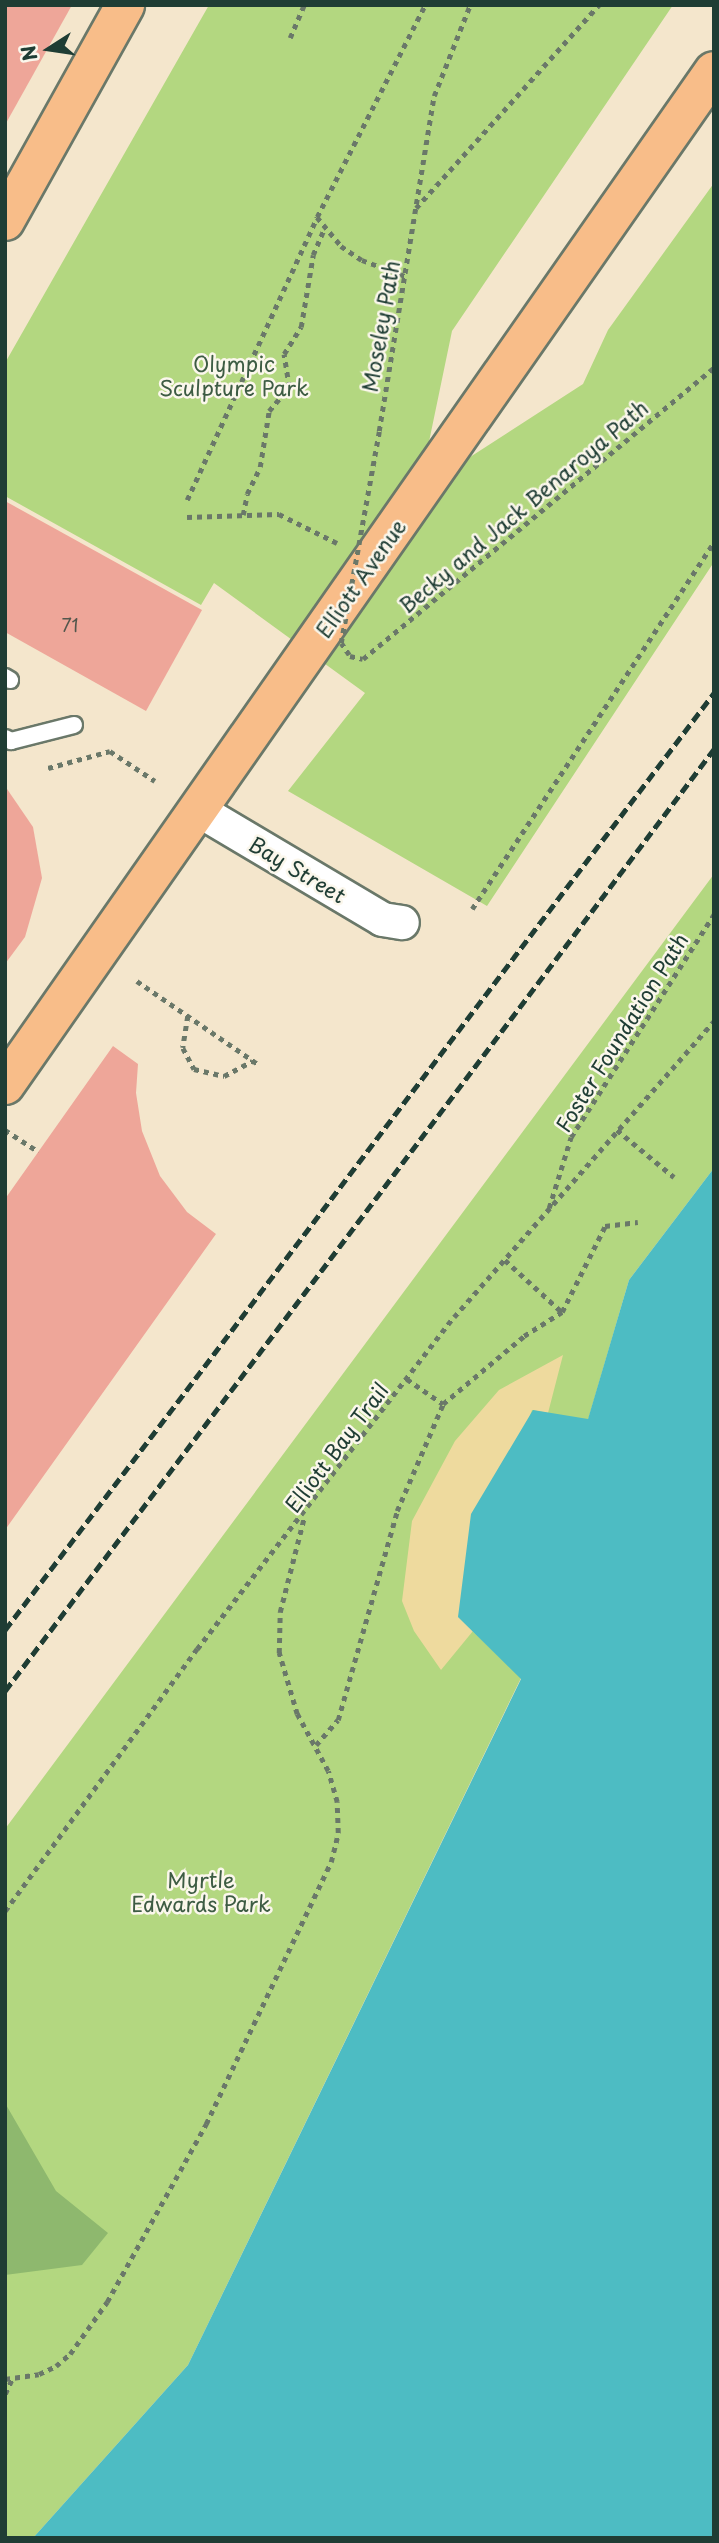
<!DOCTYPE html>
<html>
<head>
<meta charset="utf-8">
<style>
	body { margin:0 }
	#map { position:relative; width:719px; height:2543px; overflow:hidden; background:#f4e6cc; font-family:"Playpen Sans",sans-serif }
	div>[style] { position:absolute }
	[style*='--x'] { left:calc(var(--x)*1px); top:calc(var(--y)*1px); width:calc(var(--w)*1px); rotate:calc(var(--a)*1deg) }
	.green>* { inset:0; background:#b3d780 }
	.forest>* { inset:0; background:#8eb86e }
	.sand>* { inset:0; background:#eeda9e }
	.water>* { inset:0; background:#4dbcc3 }
	.building>* { inset:0; background:#eea699 }
	.path>* { height:4.5px; margin-top:-2.25px; transform-origin:0; background:repeating-linear-gradient(90deg,#6a7869 0 5px,transparent 0 10px) }
	.roads { filter:drop-shadow(2px 0 #6a7869) drop-shadow(-2px 0 #6a7869) drop-shadow(0 2px #6a7869) drop-shadow(0 -2px #6a7869) }
	.service>* { height:16px; margin:-8px; padding:0 8px; transform-origin:8px; border-radius:8px; background:#fff }
	.minor>* { height:33px; margin:-16.5px; padding:0 16.5px; transform-origin:16.5px; border-radius:16.5px; background:#fff }
	.primary>* { height:38px; margin:-19px; padding:0 19px; transform-origin:19px; border-radius:19px; background:#f8bd89 }
	.rail>* { height:5px; margin-top:-2.5px; transform-origin:0; background:repeating-linear-gradient(90deg,#1f3d34 0 10px,transparent 0 15px) }
	.path-bridge>* { height:4.5px; margin-top:-2.25px; transform-origin:0; background:repeating-linear-gradient(90deg,#6a7869 0 5px,transparent 0 10px) }
	span { translate:-50% -50%; white-space:nowrap; text-align:center; line-height:1.15; -webkit-text-stroke:5px #fbf7ec; paint-order:stroke }
	.number-label { font-size:18px; color:#53574d }
	.number-label span { -webkit-text-stroke-width:0 }
	.street-label { font-size:21px; color:#1f3d34 }
	.park-label { font-size:21px; color:#3d5c43 }
	.frame { position:absolute; inset:0; border:7px solid #1f3d34; pointer-events:none }
	.north { position:absolute; left:14px; top:14px; width:70px; height:70px; -webkit-text-stroke:5px #fbf7ec; paint-order:stroke; rotate:258deg; font-size:19px; font-weight:700; line-height:28px; text-align:center; color:#1f3d34 }
	.north::after { content:''; display:block; margin:auto; width:24px; height:32px; background:#1f3d34; clip-path:polygon(50% 0,100% 100%,50% 72%,0 100%) }
</style>
</head>
<body>
<div id="map">
	<div class="green">
		<i style="clip-path:polygon(209px 5px,673px 5px,452px 331px,419px 490px,583px 384px,608px 330px,714px 183px,714px 562px,487px 906px,288px 791px,365px 693px,214px 583px,201px 605px,5px 496px,5px 363px)"></i>
		<i style="clip-path:polygon(714px 874px,714px 1168px,629px 1280px,588px 1420px,458px 1617px,521px 1678px,188px 2365px,33px 2538px,5px 2538px,5px 1829px)"></i>
	</div>
	<div class="forest">
		<i style="clip-path:polygon(5px 2103px,56px 2191px,108px 2233px,82px 2265px,5px 2275px)"></i>
	</div>
	<div class="sand">
		<i style="clip-path:polygon(563px 1355px,548px 1413px,532px 1410px,458px 1617px,473px 1631px,441px 1670px,414px 1631px,402px 1601px,412px 1521px,455px 1441px,499px 1390px)"></i>
	</div>
	<div class="water">
		<i style="clip-path:polygon(714px 1168px,714px 2538px,33px 2538px,188px 2365px,521px 1679px,458px 1617px,471px 1514px,533px 1410px,588px 1419px,629px 1280px)"></i>
	</div>
	<div class="building">
		<i style="clip-path:polygon(5px 5px,72px 5px,5px 125px)"></i>
		<i style="clip-path:polygon(5px 501px,202px 610px,146px 711px,5px 632px)"></i>
		<i style="clip-path:polygon(5px 786px,33px 827px,42px 878px,25px 937px,5px 964px)"></i>
		<i style="clip-path:polygon(113px 1046px,138px 1064px,136px 1093px,142px 1131px,160px 1176px,187px 1212px,216px 1234px,5px 1530px,5px 1199px)"></i>
	</div>
	<div class="path">
		<i style="--x:290;--y:38;--w:36;--a:-67"></i>
		<i style="--x:416;--y:208;--w:273;--a:-48"></i>
		<i style="--x:317;--y:217;--w:38;--a:50"></i>
		<i style="--x:341;--y:246;--w:25;--a:34"></i>
		<i style="--x:362;--y:260;--w:46;--a:20.4"></i>
		<i style="--x:379;--y:431;--w:339;--a:-80.7"></i>
		<i style="--x:434;--y:96;--w:98;--a:-68.4"></i>
		<i style="--x:187;--y:500;--w:311;--a:-65.3"></i>
		<i style="--x:317;--y:217;--w:238;--a:-63"></i>
		<i style="--x:243;--y:515;--w:21;--a:-79"></i>
		<i style="--x:247;--y:494;--w:30;--a:-64"></i>
		<i style="--x:260;--y:467;--w:57;--a:-80.9"></i>
		<i style="--x:269;--y:411;--w:31;--a:-50"></i>
		<i style="--x:289;--y:387;--w:33;--a:-99"></i>
		<i style="--x:284;--y:354;--w:32;--a:-58"></i>
		<i style="--x:301;--y:327;--w:73;--a:-80.5"></i>
		<i style="--x:313;--y:255;--w:30;--a:-67"></i>
		<i style="--x:187;--y:517;--w:92;--a:-1.9"></i>
		<i style="--x:279;--y:514;--w:65;--a:26.6"></i>
		<i style="--x:350;--y:656;--w:13;--a:13"></i>
		<i style="--x:363;--y:659;--w:456;--a:-39.7"></i>
		<i style="--x:48;--y:768;--w:64;--a:-15.3"></i>
		<i style="--x:110;--y:751;--w:54;--a:33.7"></i>
		<i style="--x:472;--y:909;--w:440;--a:-56.6"></i>
		<i style="--x:137;--y:981;--w:148;--a:34.5"></i>
		<i style="--x:188;--y:1016;--w:32;--a:99"></i>
		<i style="--x:183;--y:1048;--w:24;--a:62"></i>
		<i style="--x:194;--y:1069;--w:31;--a:13"></i>
		<i style="--x:224;--y:1076;--w:32;--a:-28"></i>
		<i style="--x:5;--y:1130;--w:40;--a:32.9"></i>
		<i style="--x:617;--y:1130;--w:74;--a:39.5"></i>
		<i style="--x:549;--y:1208;--w:74;--a:-72.8"></i>
		<i style="--x:571;--y:1137;--w:265;--a:-57.3"></i>
		<i style="--x:505;--y:1260;--w:77;--a:42.4"></i>
		<i style="--x:407;--y:1379;--w:44;--a:34.8"></i>
		<i style="--x:316;--y:1745;--w:33;--a:-49"></i>
		<i style="--x:338;--y:1720;--w:217;--a:-74.2"></i>
		<i style="--x:397;--y:1511;--w:116;--a:-66.7"></i>
		<i style="--x:443;--y:1404;--w:106;--a:-40"></i>
		<i style="--x:524;--y:1336;--w:45;--a:-32.3"></i>
		<i style="--x:562;--y:1312;--w:96;--a:-63.4"></i>
		<i style="--x:605;--y:1226;--w:33;--a:-7"></i>
		<i style="--x:5;--y:1911;--w:325;--a:-53.8"></i>
		<i style="--x:197;--y:1649;--w:420;--a:-52.3"></i>
		<i style="--x:454;--y:1317;--w:394;--a:-48.7"></i>
		<i style="--x:5;--y:2379;--w:34;--a:-8"></i>
		<i style="--x:39;--y:2374;--w:19;--a:-25"></i>
		<i style="--x:56;--y:2366;--w:18;--a:-41"></i>
		<i style="--x:70;--y:2354;--w:64;--a:-54.6"></i>
		<i style="--x:107;--y:2302;--w:204;--a:-60.9"></i>
		<i style="--x:206;--y:2124;--w:290;--a:-64.5"></i>
		<i style="--x:331;--y:1862;--w:30;--a:-76"></i>
		<i style="--x:338;--y:1833;--w:31;--a:-92"></i>
		<i style="--x:337;--y:1802;--w:32;--a:-106"></i>
		<i style="--x:328;--y:1771;--w:65;--a:-118.5"></i>
		<i style="--x:297;--y:1714;--w:64;--a:-106.4"></i>
		<i style="--x:279;--y:1653;--w:41;--a:-88.6"></i>
		<i style="--x:280;--y:1612;--w:97;--a:-75.7"></i>
		<i style="--x:5;--y:2394;--w:17;--a:-65"></i>
	</div>
	<div class="roads">
		<div class="service">
			<i style="--x:5;--y:677;--w:6;--a:31"></i>
			<i style="--x:5;--y:738;--w:7;--a:27"></i>
			<i style="--x:11;--y:741;--w:65;--a:-14.3"></i>
		</div>
		<div class="minor">
			<i style="--x:197;--y:809;--w:215;--a:30.7"></i>
			<i style="--x:382;--y:919;--w:20;--a:9"></i>
		</div>
		<div class="primary">
			<i style="--x:5;--y:221;--w:247;--a:-60.9"></i>
			<i style="--x:5;--y:1085;--w:1237;--a:-55.04"></i>
		</div>
	</div>
	<div class="rail">
		<i style="--x:5;--y:1630;--w:1175;--a:-52.89"></i>
		<i style="--x:5;--y:1691;--w:1179;--a:-53.03"></i>
	</div>
	<div class="path-bridge">
		<i style="--x:349;--y:655;--w:14;--a:-124"></i>
		<i style="--x:341;--y:643;--w:215;--a:-79.8"></i>
	</div>
	<div class="number-label">
		<span style="left:70px;top:625px">71</span>
	</div>
	<div class="street-label">
		<span style="left:380px;top:326px;rotate:-80deg">Moseley Path</span>
		<span style="left:523px;top:506px;rotate:-40deg">Becky and Jack Benaroya Path</span>
		<span style="left:360px;top:578px;rotate:-55deg">Elliott Avenue</span>
		<span style="left:298px;top:869px;rotate:31deg">Bay Street</span>
		<span style="left:621px;top:1032px;rotate:-58deg">Foster Foundation Path</span>
		<span style="left:336px;top:1447px;rotate:-53deg">Elliott Bay Trail</span>
	</div>
	<div class="park-label">
		<span style="left:234px;top:375px">Olympic<br>Sculpture Park</span>
		<span style="left:201px;top:1891px">Myrtle<br>Edwards Park</span>
	</div>
	<div class="frame"></div>
	<div class="north">N</div>
</div>
</body>
</html>
